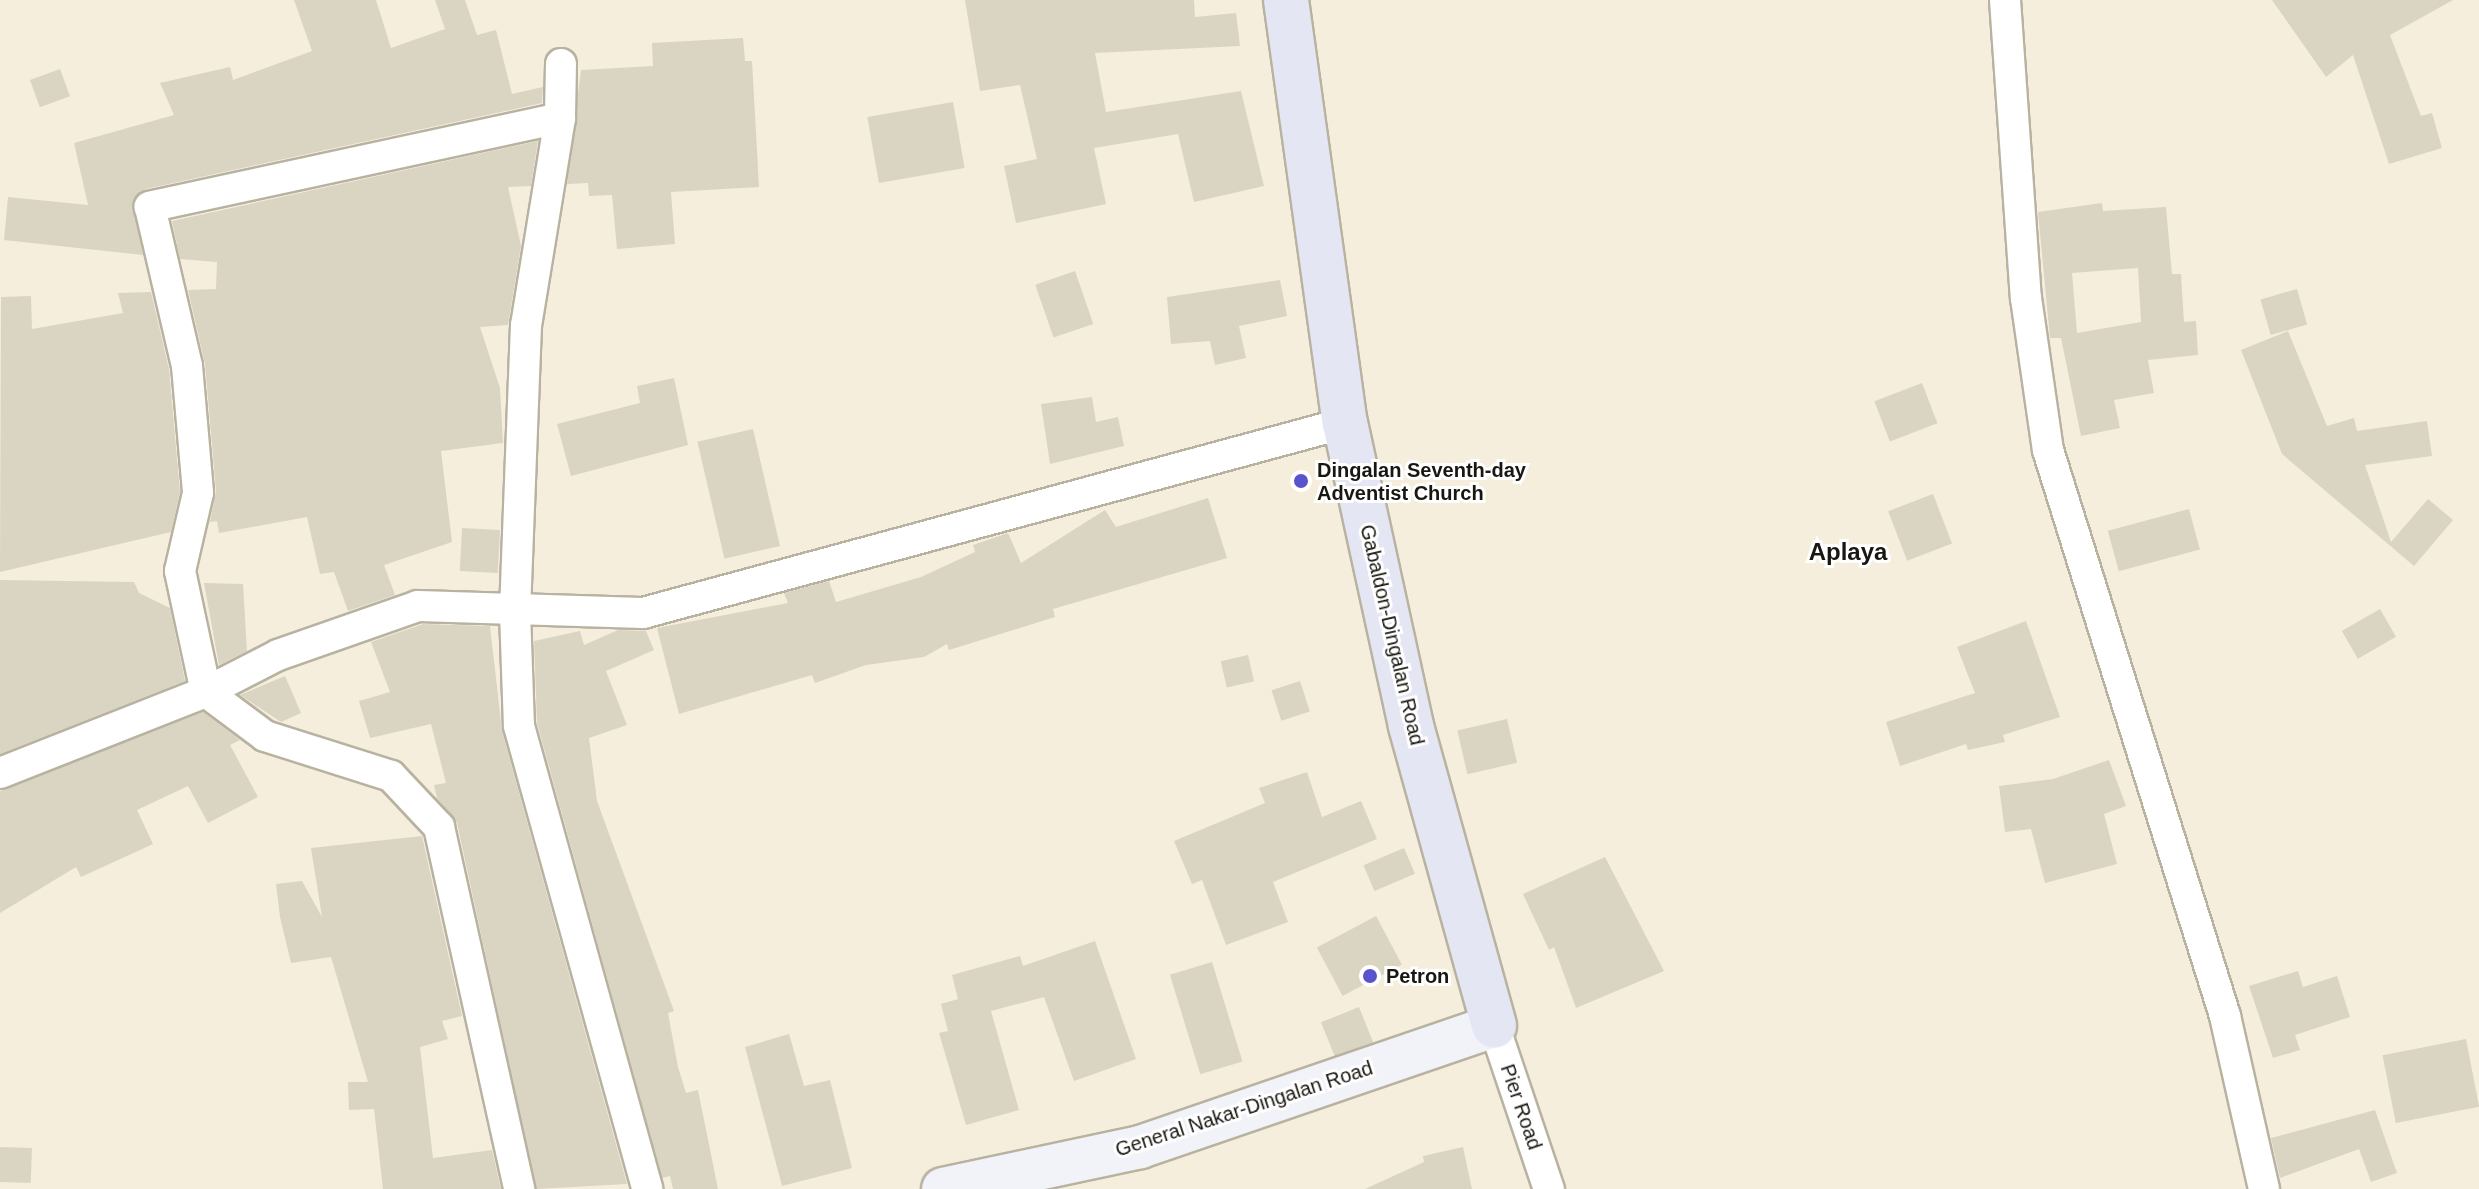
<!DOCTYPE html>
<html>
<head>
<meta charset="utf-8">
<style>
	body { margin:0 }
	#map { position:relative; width:2479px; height:1189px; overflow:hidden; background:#f5eedd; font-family:Arial,sans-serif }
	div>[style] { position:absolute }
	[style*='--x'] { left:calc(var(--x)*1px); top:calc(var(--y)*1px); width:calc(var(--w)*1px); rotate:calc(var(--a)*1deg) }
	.building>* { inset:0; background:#dad4c3; transform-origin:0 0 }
	.roads { filter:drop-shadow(2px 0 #b8b2a1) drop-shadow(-2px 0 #b8b2a1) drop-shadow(0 2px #b8b2a1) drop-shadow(0 -2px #b8b2a1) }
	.minor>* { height:30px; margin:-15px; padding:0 15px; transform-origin:15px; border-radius:15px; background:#fff }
	.secondary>* { height:42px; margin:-21px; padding:0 21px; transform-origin:21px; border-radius:21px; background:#f2f2f9 }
	.primary>* { height:44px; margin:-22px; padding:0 22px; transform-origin:22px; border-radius:22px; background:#e4e6f4 }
	.dots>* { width:22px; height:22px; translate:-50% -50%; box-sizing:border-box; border:4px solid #fff; border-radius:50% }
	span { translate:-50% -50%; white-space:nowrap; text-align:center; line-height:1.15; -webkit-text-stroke:6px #fff; paint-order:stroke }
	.poi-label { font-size:20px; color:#191711; font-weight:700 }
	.left { translate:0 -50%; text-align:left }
	.street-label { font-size:20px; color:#191711 }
	.quarter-label { font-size:24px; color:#191711; font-weight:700 }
</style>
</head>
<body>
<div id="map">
	<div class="building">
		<i style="clip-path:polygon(294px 0,376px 0,391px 48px,445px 29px,435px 0,465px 0,477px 35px,496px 30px,512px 94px,543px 87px,542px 103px,146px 189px,133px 202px,143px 255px,4px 240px,8px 197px,88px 205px,74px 143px,174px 115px,160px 83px,230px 67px,233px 80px,312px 51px)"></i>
		<i style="clip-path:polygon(965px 0,1194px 0,1195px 17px,1236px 13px,1240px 46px,1095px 53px,1106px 112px,1241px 91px,1264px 186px,1194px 202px,1178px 134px,1094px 148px,1106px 204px,1016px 223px,1004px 166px,1037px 159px,1020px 85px,980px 91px)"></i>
		<i style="clip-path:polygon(2272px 0,2453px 0,2390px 35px,2421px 116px,2432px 113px,2442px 148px,2389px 164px,2353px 55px,2326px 77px)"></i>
		<i style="clip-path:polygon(743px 38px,745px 61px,752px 61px,759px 187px,671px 192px,675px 244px,617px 249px,612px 195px,589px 196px,588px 183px,567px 184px,581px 70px,653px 66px,652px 43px)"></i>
		<i style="left:60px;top:69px;width:29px;height:32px;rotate:70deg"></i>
		<i style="left:953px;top:102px;width:67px;height:87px;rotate:80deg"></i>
		<i style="clip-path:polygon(538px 141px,531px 186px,508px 187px,521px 246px,508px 325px,480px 327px,500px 388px,503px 443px,441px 451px,452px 542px,384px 565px,395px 595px,348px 611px,334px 572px,320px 574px,307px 517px,219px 533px,217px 521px,210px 522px,216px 491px,205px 364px,188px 290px,216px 289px,217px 262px,180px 259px,172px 221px)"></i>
		<i style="clip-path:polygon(evenodd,2102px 203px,2103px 211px,2166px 207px,2172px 274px,2181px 274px,2184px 322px,2196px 321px,2198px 355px,2148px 360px,2154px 393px,2114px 400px,2120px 428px,2081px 436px,2061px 338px,2050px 338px,2038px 212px,2102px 203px,2138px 268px,2141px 322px,2077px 333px,2072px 273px,2138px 268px)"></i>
		<i style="left:1075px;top:271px;width:56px;height:42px;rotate:71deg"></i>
		<i style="clip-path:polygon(1280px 280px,1287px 316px,1239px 326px,1246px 358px,1215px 365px,1210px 341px,1171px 344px,1167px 297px)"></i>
		<i style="left:2297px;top:289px;width:37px;height:38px;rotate:74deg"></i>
		<i style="clip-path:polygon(151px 292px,169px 369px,180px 492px,171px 532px,0 572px,1px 297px,31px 296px,32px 329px,123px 313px,118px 293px)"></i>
		<i style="clip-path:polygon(2288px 331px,2327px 426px,2354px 418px,2357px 431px,2427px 421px,2432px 456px,2365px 465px,2391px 542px,2428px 499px,2453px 520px,2414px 566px,2282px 454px,2241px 350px)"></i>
		<i style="clip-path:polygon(674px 378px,688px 445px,571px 476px,557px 424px,640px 403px,637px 386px)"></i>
		<i style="left:1922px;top:383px;width:43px;height:51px;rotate:69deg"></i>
		<i style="clip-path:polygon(1092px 397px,1096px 422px,1118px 417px,1124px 446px,1050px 464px,1041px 404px)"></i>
		<i style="left:753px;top:429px;width:120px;height:57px;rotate:77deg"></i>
		<i style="left:1933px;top:494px;width:53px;height:48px;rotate:69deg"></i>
		<i style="clip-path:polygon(1208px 498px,1227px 558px,1053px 609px,1055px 617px,949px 650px,947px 644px,924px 657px,866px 665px,815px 683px,812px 675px,679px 714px,657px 628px,788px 603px,784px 593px,829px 581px,836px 602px,921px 577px,975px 552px,973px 545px,1008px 533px,1021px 563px,1105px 510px,1116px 527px)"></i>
		<i style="left:2189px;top:509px;width:42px;height:84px;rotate:75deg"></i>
		<i style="left:500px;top:530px;width:43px;height:38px;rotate:93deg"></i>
		<i style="clip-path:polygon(0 580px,134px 582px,139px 593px,170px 608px,185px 681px,0 754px)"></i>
		<i style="clip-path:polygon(204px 583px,243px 584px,247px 651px,219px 665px)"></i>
		<i style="left:2380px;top:609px;width:32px;height:44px;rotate:60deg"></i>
		<i style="clip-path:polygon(2026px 621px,2060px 717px,2003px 735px,2005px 742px,1968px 750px,1966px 744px,1900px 766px,1886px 722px,1975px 693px,1957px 647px)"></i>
		<i style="clip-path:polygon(423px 624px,490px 626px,502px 731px,627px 1184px,536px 1189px,457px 823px,437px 798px,434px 785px,446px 783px,431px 724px,370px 738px,359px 701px,390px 692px,371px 642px)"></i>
		<i style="clip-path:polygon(618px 630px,646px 631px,654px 650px,606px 671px,627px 725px,589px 738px,597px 801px,674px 1011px,668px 1013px,678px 1067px,686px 1093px,698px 1090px,718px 1189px,673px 1189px,670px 1176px,662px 1178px,537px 723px,534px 641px,580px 631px,584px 645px)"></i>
		<i style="left:1248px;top:655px;width:27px;height:28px;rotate:77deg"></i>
		<i style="clip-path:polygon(285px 676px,301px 713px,281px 722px,240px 695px)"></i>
		<i style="left:1300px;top:681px;width:32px;height:30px;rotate:72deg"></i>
		<i style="clip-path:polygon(203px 712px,240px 740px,230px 745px,258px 797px,208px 823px,188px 786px,137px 810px,153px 844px,81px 877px,76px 867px,0 913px,0 791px)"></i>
		<i style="left:1507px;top:719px;width:45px;height:51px;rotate:77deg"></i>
		<i style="clip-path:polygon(2109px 760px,2126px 806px,2104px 814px,2117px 864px,2045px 883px,2031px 829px,2005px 832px,1999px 786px,2053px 779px)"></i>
		<i style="clip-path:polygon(1307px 772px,1322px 817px,1361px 801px,1377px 839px,1273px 882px,1288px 922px,1226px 945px,1202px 880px,1192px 884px,1174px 841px,1265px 803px,1259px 788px)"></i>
		<i style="clip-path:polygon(422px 836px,462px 1016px,442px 1021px,448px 1039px,420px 1047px,433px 1158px,492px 1150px,501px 1189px,383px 1189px,374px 1109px,349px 1110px,348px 1082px,368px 1082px,331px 957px,291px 963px,280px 917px,276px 884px,302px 881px,322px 917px,311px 848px)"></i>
		<i style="left:1404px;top:848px;width:28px;height:44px;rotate:67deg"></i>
		<i style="clip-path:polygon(1605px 857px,1664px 971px,1576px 1008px,1554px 947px,1549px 950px,1523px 894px)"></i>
		<i style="left:1376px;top:916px;width:55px;height:67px;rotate:62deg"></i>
		<i style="clip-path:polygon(1095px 941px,1136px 1059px,1074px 1081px,1044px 997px,991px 1011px,1019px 1110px,966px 1125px,939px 1033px,948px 1031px,941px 1004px,958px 999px,952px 975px,1020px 956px,1023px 966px)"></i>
		<i style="left:1212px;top:962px;width:104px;height:44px;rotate:73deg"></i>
		<i style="clip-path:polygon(2298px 971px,2303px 987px,2337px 976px,2350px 1017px,2295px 1035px,2300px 1050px,2273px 1058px,2249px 986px)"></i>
		<i style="left:1359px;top:1007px;width:38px;height:41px;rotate:68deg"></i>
		<i style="clip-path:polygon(789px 1034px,804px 1086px,830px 1080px,852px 1168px,782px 1186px,745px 1047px)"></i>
		<i style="left:2466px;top:1039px;width:69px;height:85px;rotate:79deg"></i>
		<i style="clip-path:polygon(2375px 1110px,2397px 1173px,2371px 1182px,2359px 1149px,2280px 1178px,2271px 1138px)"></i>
		<i style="left:0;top:1147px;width:32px;height:35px;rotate:2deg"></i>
		<i style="clip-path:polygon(1463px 1147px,1472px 1189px,1365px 1189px,1424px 1162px,1423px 1156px)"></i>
	</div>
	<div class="roads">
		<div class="minor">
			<i style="--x:2005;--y:0;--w:299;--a:86"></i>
			<i style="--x:2026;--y:298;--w:154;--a:81.8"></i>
			<i style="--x:2048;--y:450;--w:593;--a:72.63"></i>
			<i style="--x:2225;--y:1016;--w:177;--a:77.3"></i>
			<i style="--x:561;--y:64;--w:54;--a:91.1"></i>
			<i style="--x:560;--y:118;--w:210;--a:99.3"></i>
			<i style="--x:526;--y:325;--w:287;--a:92.2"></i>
			<i style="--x:515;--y:612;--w:114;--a:88"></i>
			<i style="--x:519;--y:726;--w:480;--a:74.5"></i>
			<i style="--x:560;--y:118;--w:420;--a:167.8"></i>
			<i style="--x:150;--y:207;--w:163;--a:76.9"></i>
			<i style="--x:187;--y:366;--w:127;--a:85"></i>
			<i style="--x:198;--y:493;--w:80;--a:103"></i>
			<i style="--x:180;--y:571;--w:124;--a:77.9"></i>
			<i style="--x:206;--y:692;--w:81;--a:-27.2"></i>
			<i style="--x:278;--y:655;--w:148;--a:-19.3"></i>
			<i style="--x:418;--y:606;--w:225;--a:1.8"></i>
			<i style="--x:643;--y:613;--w:727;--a:-15.14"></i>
			<i style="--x:0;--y:773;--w:221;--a:-21.5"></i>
			<i style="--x:206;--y:692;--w:74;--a:36.7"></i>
			<i style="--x:265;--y:736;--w:132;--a:17.6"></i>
			<i style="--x:391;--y:776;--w:70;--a:46.7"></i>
			<i style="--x:439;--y:827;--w:371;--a:77.5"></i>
			<i style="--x:1494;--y:1026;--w:172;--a:71.4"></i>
		</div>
		<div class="secondary">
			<i style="--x:943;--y:1189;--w:201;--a:-12"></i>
			<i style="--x:1140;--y:1147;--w:374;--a:-18.9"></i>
		</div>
		<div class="primary">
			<i style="--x:1286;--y:0;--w:427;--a:82.1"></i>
			<i style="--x:1345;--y:423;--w:310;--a:77.7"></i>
			<i style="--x:1411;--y:726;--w:311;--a:74.5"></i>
		</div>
	</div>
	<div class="dots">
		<i style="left:1301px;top:481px;background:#5954cc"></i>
		<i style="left:1370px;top:976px;background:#5954cc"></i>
	</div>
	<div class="poi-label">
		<span class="left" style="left:1317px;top:482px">Dingalan Seventh-day<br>Adventist Church</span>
		<span class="left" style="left:1386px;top:976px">Petron</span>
	</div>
	<div class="street-label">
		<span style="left:1392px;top:635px;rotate:77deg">Gabaldon-Dingalan Road</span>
		<span style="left:1521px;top:1107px;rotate:71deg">Pier Road</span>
		<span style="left:1244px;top:1109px;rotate:-18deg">General Nakar-Dingalan Road</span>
	</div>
	<div class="quarter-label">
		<span style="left:1848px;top:552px">Aplaya</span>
	</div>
</div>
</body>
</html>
